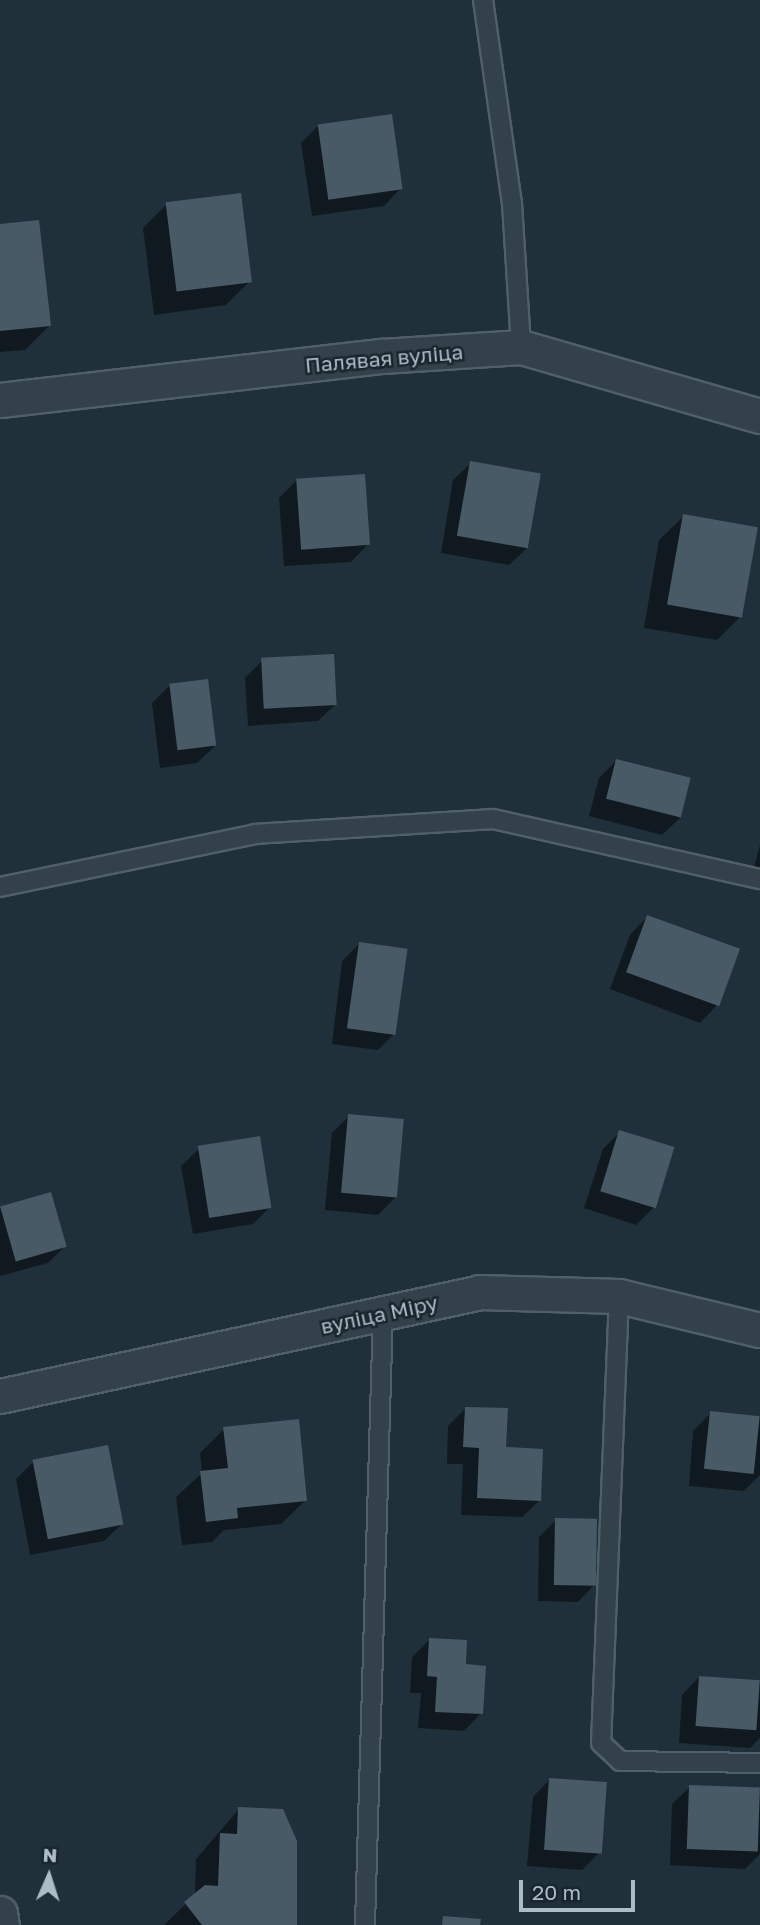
<!DOCTYPE html>
<html>
<head>
<meta charset="utf-8">
<style>
	body { margin:0 }
	#map { position:relative; width:760px; height:1925px; overflow:hidden; background:#1f303a; font-family:"Golos Text",sans-serif }
	div>[style] { position:absolute }
	[style*='--x'] { left:calc(var(--x)*1px); top:calc(var(--y)*1px); width:calc(var(--w)*1px); rotate:calc(var(--a)*1deg) }
	.shadow>* { inset:0; background:#0007 }
	.building>* { inset:0; background:#475a66; transform-origin:0 0 }
	.roads { filter:drop-shadow(2px 0 #505f68) drop-shadow(-2px 0 #505f68) drop-shadow(0 2px #505f68) drop-shadow(0 -2px #505f68) }
	.lane>* { height:18px; margin:-9px; padding:0 9px; transform-origin:9px; border-radius:9px; background:#33414a }
	.street>* { height:33px; margin:-16.5px; padding:0 16.5px; transform-origin:16.5px; border-radius:16.5px; background:#33414a }
	span { translate:-50% -50%; white-space:nowrap; text-align:center; line-height:1.15; -webkit-text-stroke:5px #19262e; paint-order:stroke }
	.street-label { font-size:21px; color:#adbcc7 }
	.north { position:absolute; left:14px; top:1841px; width:70px; height:70px; -webkit-text-stroke:5px #19262e; paint-order:stroke; rotate:3deg; font-size:19px; font-weight:700; line-height:28px; text-align:center; color:#adbcc7 }
	.north::after { content:''; display:block; margin:auto; width:24px; height:32px; background:#adbcc7; clip-path:polygon(50% 0,100% 100%,50% 72%,0 100%) }
	.scale { position:absolute; left:519px; top:1880px; width:116px; height:32px; box-sizing:border-box; border:4px solid #adbcc7; border-top:0; padding-left:9px; font-size:21px; line-height:24px; white-space:nowrap; color:#adbcc7; -webkit-text-stroke:5px #19262e; paint-order:stroke }
</style>
</head>
<body>
<div id="map">
	<div class="shadow">
		<i style="clip-path:polygon(318px 126px,401px 188px,384px 206px,312px 216px,301px 143px)"></i>
		<i style="clip-path:polygon(167px 204px,250px 281px,226px 305px,154px 315px,143px 228px)"></i>
		<i style="clip-path:polygon(0 225px,49px 326px,25px 350px,0 352px)"></i>
		<i style="clip-path:polygon(471px 463px,527px 548px,509px 565px,441px 553px,453px 480px)"></i>
		<i style="clip-path:polygon(297px 480px,368px 544px,351px 562px,284px 566px,279px 498px)"></i>
		<i style="clip-path:polygon(684px 516px,741px 616px,717px 640px,644px 628px,659px 540px)"></i>
		<i style="clip-path:polygon(262px 661px,336px 704px,318px 721px,248px 726px,245px 678px)"></i>
		<i style="clip-path:polygon(169px 686px,215px 746px,197px 763px,160px 768px,152px 703px)"></i>
		<i style="clip-path:polygon(616px 761px,680px 818px,662px 835px,589px 816px,599px 778px)"></i>
		<i style="clip-path:polygon(760px 845px,760px 868px,754px 867px)"></i>
		<i style="clip-path:polygon(647px 917px,717px 1005px,700px 1023px,610px 989px,630px 935px)"></i>
		<i style="clip-path:polygon(359px 944px,395px 1033px,378px 1050px,332px 1044px,342px 961px)"></i>
		<i style="clip-path:polygon(349px 1116px,396px 1197px,378px 1215px,325px 1210px,332px 1133px)"></i>
		<i style="clip-path:polygon(620px 1132px,654px 1207px,636px 1225px,584px 1208px,603px 1149px)"></i>
		<i style="clip-path:polygon(199px 1149px,270px 1207px,253px 1224px,193px 1234px,181px 1166px)"></i>
		<i style="clip-path:polygon(50px 1194px,65px 1246px,48px 1263px,0 1276px,0 1208px)"></i>
		<i style="clip-path:polygon(465px 1409px,505px 1449px,540px 1500px,522px 1517px,461px 1515px,463px 1464px,447px 1464px,448px 1426px)"></i>
		<i style="clip-path:polygon(711px 1413px,760px 1417px,760px 1475px,744px 1491px,689px 1486px,693px 1431px)"></i>
		<i style="clip-path:polygon(224px 1429px,306px 1500px,281px 1524px,224px 1530px,212px 1542px,182px 1545px,176px 1497px,202px 1473px,200px 1453px)"></i>
		<i style="clip-path:polygon(33px 1462px,122px 1524px,104px 1541px,30px 1555px,16px 1479px)"></i>
		<i style="clip-path:polygon(556px 1520px,595px 1584px,578px 1602px,538px 1601px,539px 1537px)"></i>
		<i style="clip-path:polygon(430px 1639px,464px 1666px,481px 1713px,464px 1731px,418px 1728px,421px 1693px,410px 1693px,412px 1657px)"></i>
		<i style="clip-path:polygon(699px 1677px,760px 1682px,760px 1738px,750px 1748px,679px 1743px,682px 1695px)"></i>
		<i style="clip-path:polygon(550px 1779px,599px 1853px,582px 1870px,527px 1866px,533px 1797px)"></i>
		<i style="clip-path:polygon(690px 1787px,760px 1789px,760px 1854px,745px 1869px,670px 1865px,672px 1804px)"></i>
		<i style="clip-path:polygon(239px 1809px,295px 1925px,164px 1925px,195px 1895px,196px 1859px)"></i>
	</div>
	<div class="building">
		<i style="left:392px;top:114px;width:76px;height:75px;rotate:82deg"></i>
		<i style="left:241px;top:193px;width:90px;height:76px;rotate:83deg"></i>
		<i style="clip-path:polygon(39px 220px,51px 326px,0 331px,0 224px)"></i>
		<i style="left:470px;top:461px;width:72px;height:76px;rotate:10deg"></i>
		<i style="left:365px;top:474px;width:71px;height:69px;rotate:86deg"></i>
		<i style="left:683px;top:514px;width:76px;height:92px;rotate:10deg"></i>
		<i style="left:334px;top:654px;width:51px;height:73px;rotate:87deg"></i>
		<i style="left:208px;top:679px;width:67px;height:39px;rotate:83deg"></i>
		<i style="left:616px;top:759px;width:77px;height:41px;rotate:14deg"></i>
		<i style="left:647px;top:915px;width:99px;height:61px;rotate:20deg"></i>
		<i style="left:359px;top:942px;width:49px;height:87px;rotate:8deg"></i>
		<i style="left:348px;top:1114px;width:56px;height:79px;rotate:5deg"></i>
		<i style="left:619px;top:1130px;width:58px;height:64px;rotate:17deg"></i>
		<i style="left:260px;top:1136px;width:73px;height:63px;rotate:81deg"></i>
		<i style="left:51px;top:1192px;width:57px;height:53px;rotate:74deg"></i>
		<i style="clip-path:polygon(465px 1407px,508px 1408px,506px 1447px,543px 1449px,541px 1501px,477px 1498px,479px 1448px,463px 1447px)"></i>
		<i style="left:710px;top:1411px;width:50px;height:58px;rotate:6deg"></i>
		<i style="clip-path:polygon(299px 1419px,307px 1501px,237px 1508px,238px 1518px,206px 1522px,200px 1471px,228px 1468px,223px 1427px)"></i>
		<i style="left:108px;top:1445px;width:81px;height:77px;rotate:79deg"></i>
		<i style="left:555px;top:1518px;width:42px;height:67px;rotate:1deg"></i>
		<i style="clip-path:polygon(429px 1638px,467px 1640px,466px 1664px,486px 1666px,483px 1714px,435px 1712px,437px 1677px,427px 1676px)"></i>
		<i style="left:699px;top:1676px;width:61px;height:50px;rotate:4deg"></i>
		<i style="left:549px;top:1778px;width:58px;height:72px;rotate:4deg"></i>
		<i style="left:689px;top:1785px;width:71px;height:64px;rotate:2deg"></i>
		<i style="clip-path:polygon(238px 1807px,283px 1809px,297px 1841px,297px 1925px,202px 1925px,184px 1902px,205px 1885px,218px 1886px,220px 1833px,237px 1834px)"></i>
		<i style="clip-path:polygon(443px 1916px,481px 1919px,480px 1925px,442px 1925px)"></i>
	</div>
	<div class="roads">
		<div class="lane">
			<i style="--x:483;--y:0;--w:205;--a:81.9"></i>
			<i style="--x:512;--y:203;--w:144;--a:86.4"></i>
			<i style="--x:0;--y:887;--w:260;--a:-11.7"></i>
			<i style="--x:255;--y:834;--w:238;--a:-3.6"></i>
			<i style="--x:493;--y:819;--w:274;--a:12.7"></i>
			<i style="--x:619;--y:1296;--w:447;--a:92.3"></i>
			<i style="--x:601;--y:1743;--w:26;--a:43"></i>
			<i style="--x:620;--y:1761;--w:140;--a:0.8"></i>
			<i style="--x:365;--y:1925;--w:612;--a:-88.32"></i>
		</div>
		<div class="street">
			<i style="--x:0;--y:400;--w:385;--a:-6.6"></i>
			<i style="--x:382;--y:356;--w:139;--a:-3.7"></i>
			<i style="--x:521;--y:347;--w:249;--a:16.1"></i>
			<i style="--x:0;--y:1396;--w:490;--a:-12.2"></i>
			<i style="--x:479;--y:1292;--w:140;--a:1.6"></i>
			<i style="--x:619;--y:1296;--w:145;--a:13.6"></i>
			<i style="--x:0;--y:1913;--w:12;--a:81"></i>
		</div>
	</div>
	<div class="street-label">
		<span style="left:384px;top:358px;rotate:-5deg">Палявая вуліца</span>
		<span style="left:379px;top:1314px;rotate:-12deg">вуліца Міру</span>
	</div>
	<div class="north">N</div>
	<div class="scale">20 m</div>
</div>
</body>
</html>
